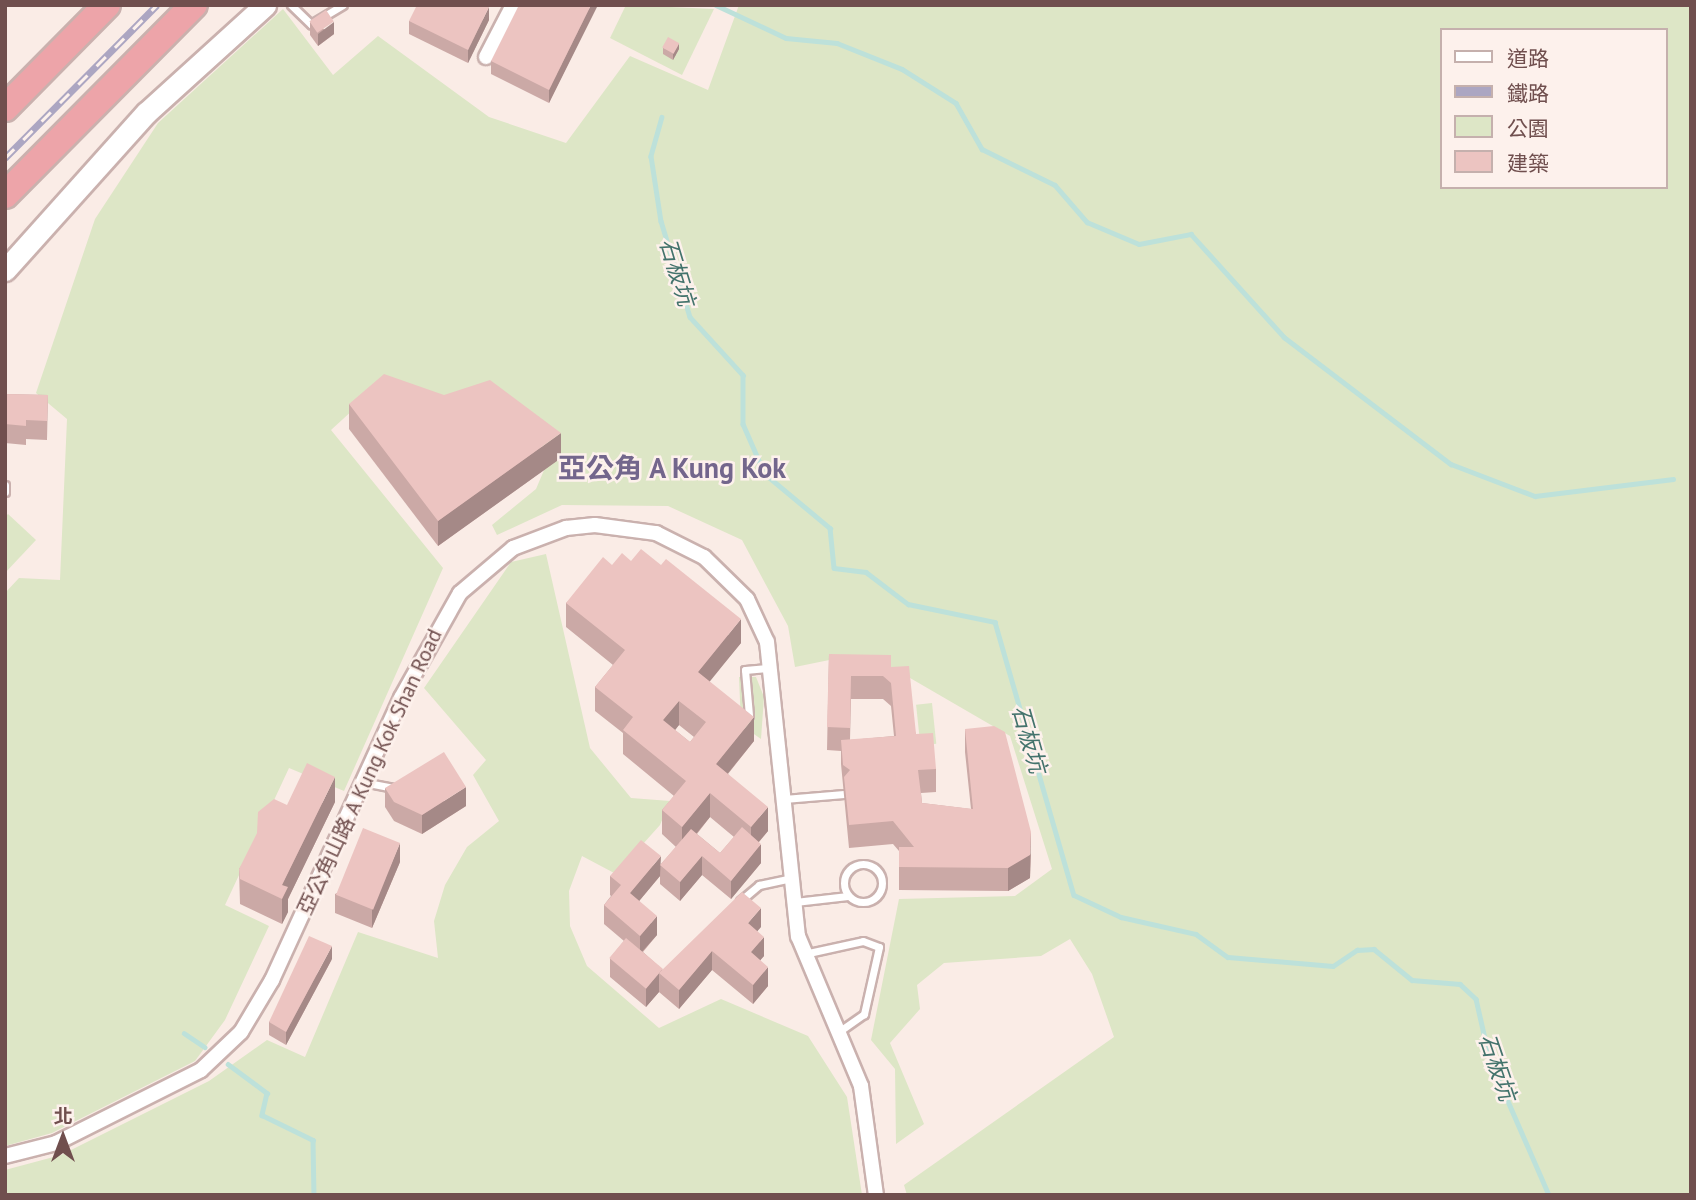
<!DOCTYPE html>
<html>
<head>
<meta charset="utf-8">
<style>
	body { margin:0 }
	#map { position:relative; width:1696px; height:1200px; overflow:hidden; background:#faece6; font-family:"PT Sans","Noto Sans TC",sans-serif }
	div>[style] { position:absolute }
	[style*='--x'] { left:calc(var(--x)*1px); top:calc(var(--y)*1px); width:calc(var(--w)*1px); rotate:calc(var(--a)*1deg) }
	.green>* { inset:0; background:#dde6c6; transform-origin:0 0 }
	.stream>* { height:4.5px; margin:-2.25px; padding:0 2.25px; transform-origin:2.25px; border-radius:2.25px; background:#bde1da }
	.roads { filter:drop-shadow(2px 0 #cab1ae) drop-shadow(-2px 0 #cab1ae) drop-shadow(0 2px #cab1ae) drop-shadow(0 -2px #cab1ae) }
	.lane>* { height:7px; margin:-3.5px; padding:0 3.5px; transform-origin:3.5px; border-radius:3.5px; background:#fff }
	.lane>.ring { margin:-3.5px; padding:0; box-sizing:content-box; background:none; border:7px solid #fff; border-radius:50% }
	.street>* { height:14px; margin:-7px; padding:0 7px; transform-origin:7px; border-radius:7px; background:#fff }
	.secondary>* { height:21px; margin:-10.5px; padding:0 10.5px; transform-origin:10.5px; border-radius:10.5px; background:#fff }
	.highway>* { height:26px; margin:-13px; padding:0 13px; transform-origin:13px; border-radius:13px; background:#eda4a9 }
	.rail>* { height:7px; margin-top:-3.5px; transform-origin:0; background:repeating-linear-gradient(90deg,#fdf1ec 0 13px,#aca6c2 0 26px); box-sizing:border-box; border-block:2px solid #aca6c2 }
	.wall>* { inset:0; background:#cba9a6 }
	.shaded-wall>* { inset:0; background:#a58987 }
	.building>* { inset:0; background:#ecc4c1; transform-origin:0 0 }
	span { translate:-50% -50%; white-space:nowrap; text-align:center; line-height:1.15; -webkit-text-stroke:5px #fdf1ec; paint-order:stroke }
	.street-label { font-size:21px; color:#704f4e }
	.water-label { font-size:23px; color:#43736c; font-style:italic }
	.district-label { font-size:28px; color:#73668c; font-weight:700 }
	.frame { position:absolute; inset:0; border:7px solid #704f4e; pointer-events:none }
	.legend { position:absolute; left:1440px; top:28px; width:228px; height:161px; box-sizing:border-box; background:#fdf1ec; border:2px solid #c5b0ad; margin:0; padding:9px 12px; list-style:none; font-size:21px; color:#704f4e }
	.legend li { display:flex; align-items:center; gap:14px; height:35px }
	.legend b { width:35px; border:2px solid #c5b0ad }
	.north { position:absolute; left:28px; top:1102px; width:70px; height:70px; -webkit-text-stroke:5px #fdf1ec; paint-order:stroke; rotate:0deg; font-size:19px; font-weight:700; line-height:28px; text-align:center; color:#704f4e }
	.north::after { content:''; display:block; margin:auto; width:24px; height:32px; background:#704f4e; clip-path:polygon(50% 0,100% 100%,50% 72%,0 100%) }
</style>
</head>
<body>
<div id="map">
	<div class="green">
		<i style="clip-path:polygon(626px 5px,714px 9px,682px 75px,610px 38px)"></i>
		<i style="clip-path:polygon(evenodd,739px 5px,1691px 5px,1691px 1195px,907px 1195px,904px 1185px,1114px 1037px,1092px 974px,1070px 939px,1041px 956px,944px 963px,917px 985px,920px 1009px,890px 1043px,924px 1124px,896px 1144px,895px 1069px,871px 1040px,899px 899px,1015px 896px,1052px 869px,1010px 736px,898px 671px,844px 657px,795px 667px,788px 626px,742px 540px,668px 506px,562px 505px,497px 535px,492px 525px,536px 489px,553px 449px,425px 411px,379px 386px,331px 430px,443px 568px,344px 791px,289px 768px,225px 905px,269px 926px,225px 1020px,195px 1061px,52px 1133px,5px 1146px,5px 593px,19px 578px,60px 580px,67px 419px,36px 393px,95px 219px,158px 123px,283px 9px,333px 75px,378px 36px,489px 117px,566px 143px,630px 56px,708px 90px,739px 5px,1442px 30px,1666px 30px,1666px 187px,1442px 187px,1442px 30px)"></i>
		<i style="clip-path:polygon(8px 514px,36px 540px,5px 573px,5px 517px)"></i>
		<i style="clip-path:polygon(546px 554px,590px 748px,631px 798px,670px 801px,660px 825px,616px 874px,582px 856px,569px 891px,570px 926px,587px 966px,659px 1028px,721px 999px,808px 1036px,847px 1097px,862px 1195px,5px 1195px,5px 1170px,61px 1155px,209px 1081px,267px 1040px,305px 1057px,358px 932px,438px 958px,434px 921px,445px 885px,467px 847px,499px 821px,473px 775px,486px 760px,424px 688px,511px 562px)"></i>
		<i style="clip-path:polygon(739px 677px,756px 677px,764px 697px,761px 739px,741px 725px)"></i>
		<i style="left:932px;top:703px;width:41px;height:16px;rotate:84deg"></i>
	</div>
	<div class="stream">
		<i style="--x:716;--y:5;--w:77;--a:25.2"></i>
		<i style="--x:786;--y:38;--w:51;--a:5.6"></i>
		<i style="--x:837;--y:43;--w:70;--a:21.8"></i>
		<i style="--x:902;--y:69;--w:64;--a:32.2"></i>
		<i style="--x:956;--y:103;--w:53;--a:60.5"></i>
		<i style="--x:982;--y:149;--w:81;--a:26.3"></i>
		<i style="--x:1055;--y:185;--w:49;--a:49.1"></i>
		<i style="--x:1087;--y:222;--w:56;--a:22.9"></i>
		<i style="--x:1139;--y:244;--w:53;--a:-10.9"></i>
		<i style="--x:1191;--y:234;--w:139;--a:47.9"></i>
		<i style="--x:1284;--y:337;--w:210;--a:37.3"></i>
		<i style="--x:1451;--y:464;--w:90;--a:20.9"></i>
		<i style="--x:1535;--y:496;--w:139;--a:-7"></i>
		<i style="--x:662;--y:117;--w:41;--a:105.8"></i>
		<i style="--x:651;--y:156;--w:66;--a:81.3"></i>
		<i style="--x:661;--y:221;--w:100;--a:73.2"></i>
		<i style="--x:690;--y:317;--w:79;--a:47.6"></i>
		<i style="--x:743;--y:375;--w:49;--a:90"></i>
		<i style="--x:743;--y:424;--w:55;--a:66.3"></i>
		<i style="--x:765;--y:474;--w:85;--a:39.7"></i>
		<i style="--x:830;--y:528;--w:40;--a:84.3"></i>
		<i style="--x:834;--y:568;--w:32;--a:7"></i>
		<i style="--x:866;--y:572;--w:53;--a:37.3"></i>
		<i style="--x:908;--y:604;--w:89;--a:11.7"></i>
		<i style="--x:995;--y:622;--w:284;--a:73.9"></i>
		<i style="--x:1074;--y:895;--w:52;--a:25.1"></i>
		<i style="--x:1121;--y:917;--w:77;--a:12.8"></i>
		<i style="--x:1196;--y:934;--w:39;--a:36"></i>
		<i style="--x:1228;--y:957;--w:105;--a:4.9"></i>
		<i style="--x:1333;--y:966;--w:29;--a:-34"></i>
		<i style="--x:1357;--y:950;--w:17;--a:-3"></i>
		<i style="--x:1374;--y:949;--w:49;--a:39.2"></i>
		<i style="--x:1412;--y:980;--w:48;--a:4.8"></i>
		<i style="--x:1460;--y:984;--w:22;--a:43"></i>
		<i style="--x:1476;--y:999;--w:63;--a:77.1"></i>
		<i style="--x:1490;--y:1060;--w:147;--a:66.4"></i>
		<i style="--x:184;--y:1033;--w:25;--a:34"></i>
		<i style="--x:228;--y:1064;--w:49;--a:36.6"></i>
		<i style="--x:267;--y:1093;--w:23;--a:103"></i>
		<i style="--x:262;--y:1115;--w:57;--a:26.1"></i>
		<i style="--x:313;--y:1140;--w:55;--a:89"></i>
	</div>
	<div class="roads">
		<div class="lane">
			<i style="--x:291;--y:5;--w:28;--a:44"></i>
			<i style="--x:311;--y:24;--w:37;--a:-31"></i>
			<i style="--x:5;--y:485;--w:7;--a:90"></i>
			<i style="--x:749;--y:715;--w:45;--a:-95.1"></i>
			<i style="--x:745;--y:670;--w:25;--a:-5"></i>
			<i style="--x:363;--y:782;--w:33;--a:11"></i>
			<i style="--x:784;--y:799;--w:60;--a:-4.8"></i>
			<i class="ring" style="left:844px;top:864px;width:31px;height:31px"></i>
			<i style="--x:740;--y:901;--w:25;--a:-40"></i>
			<i style="--x:759;--y:885;--w:33;--a:-12"></i>
			<i style="--x:795;--y:902;--w:53;--a:-6.5"></i>
			<i style="--x:804;--y:954;--w:60;--a:-12.4"></i>
			<i style="--x:863;--y:941;--w:17;--a:21"></i>
			<i style="--x:879;--y:947;--w:69;--a:102.6"></i>
			<i style="--x:864;--y:1014;--w:32;--a:145"></i>
		</div>
		<div class="street">
			<i style="--x:486;--y:57;--w:59;--a:-62.6"></i>
			<i style="--x:5;--y:1156;--w:53;--a:-14.3"></i>
			<i style="--x:56;--y:1143;--w:162;--a:-26.7"></i>
			<i style="--x:201;--y:1070;--w:55;--a:-43.5"></i>
			<i style="--x:241;--y:1032;--w:61;--a:-59.2"></i>
			<i style="--x:272;--y:980;--w:310;--a:-65.4"></i>
			<i style="--x:401;--y:698;--w:120;--a:-60.7"></i>
			<i style="--x:460;--y:593;--w:70;--a:-40.3"></i>
			<i style="--x:513;--y:548;--w:57;--a:-20.7"></i>
			<i style="--x:566;--y:528;--w:29;--a:-6"></i>
			<i style="--x:595;--y:525;--w:62;--a:7.5"></i>
			<i style="--x:656;--y:533;--w:54;--a:26.6"></i>
			<i style="--x:704;--y:557;--w:60;--a:44.3"></i>
			<i style="--x:747;--y:599;--w:47;--a:65.1"></i>
			<i style="--x:767;--y:642;--w:296;--a:84"></i>
			<i style="--x:798;--y:936;--w:163;--a:67.2"></i>
			<i style="--x:861;--y:1086;--w:110;--a:82.2"></i>
		</div>
		<div class="secondary">
			<i style="--x:5;--y:270;--w:211;--a:-48.1"></i>
			<i style="--x:146;--y:113;--w:161;--a:-42.2"></i>
		</div>
		<div class="highway">
			<i style="--x:5;--y:108;--w:145;--a:-45.3"></i>
			<i style="--x:5;--y:195;--w:268;--a:-45.2"></i>
		</div>
	</div>
	<div class="rail">
		<i style="--x:5;--y:158;--w:216;--a:-45.2"></i>
	</div>
	<div class="wall">
		<i style="clip-path:polygon(597px 5px,549px 103px,491px 74px,491px 61px)"></i>
		<i style="clip-path:polygon(489px 20px,468px 63px,409px 34px,409px 21px)"></i>
		<i style="clip-path:polygon(310px 22px,334px 34px,318px 46px,310px 35px)"></i>
		<i style="clip-path:polygon(663px 48px,679px 49px,673px 60px,663px 54px)"></i>
		<i style="clip-path:polygon(5px 394px,48px 395px,47px 440px,26px 439px,26px 445px,5px 443px)"></i>
		<i style="clip-path:polygon(444px 395px,561px 458px,438px 546px,349px 429px,349px 404px)"></i>
		<i style="clip-path:polygon(evenodd,612px 565px,741px 643px,709px 681px,754px 741px,728px 774px,768px 831px,759px 842px,761px 863px,731px 899px,702px 875px,680px 901px,660px 884px,660px 876px,639px 901px,657px 935px,643px 952px,663px 970px,761px 927px,757px 931px,764px 956px,760px 960px,768px 986px,753px 1004px,712px 970px,679px 1009px,659px 992px,646px 1007px,610px 977px,610px 958px,624px 941px,604px 924px,604px 905px,611px 896px,610px 895px,610px 876px,661px 864px,676px 847px,662px 834px,662px 810px,674px 796px,623px 754px,623px 733px,595px 711px,595px 687px,613px 665px,566px 627px,566px 603px,612px 565px,679px 725px,694px 737px,690px 742px,675px 730px,679px 725px,612px 565px,710px 817px,734px 837px,720px 853px,697px 834px,710px 817px)"></i>
		<i style="clip-path:polygon(evenodd,829px 654px,891px 667px,916px 734px,936px 769px,936px 792px,921px 793px,922px 803px,971px 809px,965px 752px,965px 729px,1031px 855px,1030px 878px,1008px 891px,899px 890px,899px 851px,893px 844px,849px 848px,841px 764px,841px 751px,827px 750px,829px 654px,851px 699px,883px 699px,891px 706px,894px 736px,850px 740px,851px 699px)"></i>
		<i style="clip-path:polygon(385px 788px,466px 806px,422px 834px,394px 821px,385px 807px)"></i>
		<i style="clip-path:polygon(335px 802px,288px 899px,288px 912px,282px 924px,240px 904px,239px 869px,287px 805px)"></i>
		<i style="clip-path:polygon(400px 862px,372px 928px,335px 913px,335px 894px)"></i>
		<i style="clip-path:polygon(332px 959px,286px 1045px,269px 1035px,269px 1022px)"></i>
	</div>
	<div class="shaded-wall">
		<i style="clip-path:polygon(591px 5px,597px 5px,597px 7px,549px 103px,549px 90px)"></i>
		<i style="clip-path:polygon(489px 7px,489px 20px,468px 63px,468px 50px)"></i>
		<i style="clip-path:polygon(334px 22px,334px 34px,318px 46px,318px 34px)"></i>
		<i style="clip-path:polygon(679px 43px,679px 49px,673px 60px,673px 54px)"></i>
		<i style="clip-path:polygon(561px 433px,561px 458px,438px 546px,438px 521px)"></i>
		<i style="clip-path:polygon(741px 619px,741px 643px,698px 696px,698px 672px)"></i>
		<i style="clip-path:polygon(679px 701px,679px 725px,663px 745px,663px 720px)"></i>
		<i style="clip-path:polygon(754px 717px,754px 741px,716px 788px,716px 764px)"></i>
		<i style="clip-path:polygon(335px 777px,335px 802px,288px 899px,288px 912px,282px 924px,282px 885px)"></i>
		<i style="clip-path:polygon(466px 787px,466px 806px,422px 834px,422px 815px)"></i>
		<i style="clip-path:polygon(710px 793px,710px 817px,682px 851px,682px 827px)"></i>
		<i style="clip-path:polygon(768px 807px,768px 831px,751px 851px,751px 827px)"></i>
		<i style="clip-path:polygon(1031px 832px,1030px 878px,1008px 891px,1008px 868px)"></i>
		<i style="clip-path:polygon(400px 843px,400px 862px,372px 928px,372px 909px)"></i>
		<i style="clip-path:polygon(761px 844px,761px 863px,731px 899px,731px 881px)"></i>
		<i style="clip-path:polygon(661px 856px,660px 876px,630px 912px,630px 893px)"></i>
		<i style="clip-path:polygon(702px 856px,702px 875px,680px 901px,680px 882px)"></i>
		<i style="clip-path:polygon(761px 908px,761px 927px,748px 942px,748px 923px)"></i>
		<i style="clip-path:polygon(657px 916px,657px 935px,640px 954px,640px 936px)"></i>
		<i style="clip-path:polygon(764px 937px,764px 956px,751px 971px,751px 952px)"></i>
		<i style="clip-path:polygon(332px 946px,332px 959px,286px 1045px,286px 1032px)"></i>
		<i style="clip-path:polygon(712px 951px,712px 970px,679px 1009px,679px 990px)"></i>
		<i style="clip-path:polygon(768px 967px,768px 986px,753px 1004px,753px 985px)"></i>
		<i style="clip-path:polygon(663px 969px,659px 973px,659px 992px,646px 1007px,646px 988px)"></i>
	</div>
	<div class="building">
		<i style="clip-path:polygon(417px 5px,486px 5px,489px 7px,468px 50px,409px 21px)"></i>
		<i style="clip-path:polygon(519px 5px,591px 5px,549px 90px,491px 61px)"></i>
		<i style="left:326px;top:10px;width:14px;height:20px;rotate:56deg"></i>
		<i style="left:668px;top:37px;width:13px;height:12px;rotate:29deg"></i>
		<i style="clip-path:polygon(384px 374px,444px 395px,490px 380px,561px 433px,438px 521px,349px 404px)"></i>
		<i style="clip-path:polygon(5px 394px,48px 395px,47px 421px,26px 420px,26px 426px,5px 424px)"></i>
		<i style="clip-path:polygon(evenodd,641px 549px,661px 565px,666px 559px,741px 619px,698px 672px,754px 717px,716px 764px,768px 807px,751px 827px,710px 793px,682px 827px,662px 810px,686px 781px,623px 730px,633px 717px,595px 687px,625px 650px,566px 603px,603px 557px,612px 565px,622px 553px,631px 561px,641px 549px,679px 701px,706px 722px,690px 742px,663px 720px,679px 701px)"></i>
		<i style="clip-path:polygon(829px 654px,891px 655px,891px 667px,909px 666px,916px 734px,933px 733px,936px 769px,918px 770px,922px 803px,973px 809px,965px 729px,994px 726px,1005px 732px,1031px 832px,1030px 855px,1008px 868px,899px 867px,899px 847px,914px 847px,893px 821px,849px 825px,844px 777px,850px 770px,843px 765px,841px 740px,896px 736px,891px 683px,883px 676px,851px 676px,850px 728px,827px 727px)"></i>
		<i style="clip-path:polygon(444px 752px,466px 787px,422px 815px,394px 802px,385px 788px)"></i>
		<i style="clip-path:polygon(307px 763px,335px 777px,282px 885px,288px 887px,282px 899px,240px 879px,239px 869px,257px 833px,258px 812px,274px 799px,287px 805px)"></i>
		<i style="clip-path:polygon(742px 827px,761px 844px,731px 881px,702px 856px,680px 882px,660px 865px,691px 829px,720px 853px)"></i>
		<i style="left:363px;top:828px;width:40px;height:72px;rotate:22deg"></i>
		<i style="clip-path:polygon(641px 840px,661px 856px,630px 893px,657px 916px,640px 936px,604px 905px,621px 885px,610px 876px)"></i>
		<i style="clip-path:polygon(742px 892px,761px 908px,748px 923px,764px 937px,751px 952px,768px 967px,753px 985px,712px 951px,679px 990px,659px 973px)"></i>
		<i style="clip-path:polygon(309px 936px,332px 946px,286px 1032px,269px 1022px)"></i>
		<i style="left:626px;top:938px;width:48px;height:26px;rotate:40deg"></i>
	</div>
	<div class="street-label">
		<span style="left:370px;top:772px;rotate:-65deg">亞公角山路 A Kung Kok Shan Road</span>
	</div>
	<div class="water-label">
		<span style="left:677px;top:272px;rotate:73deg">石板坑</span>
		<span style="left:1029px;top:739px;rotate:74deg">石板坑</span>
		<span style="left:1497px;top:1067px;rotate:71deg">石板坑</span>
	</div>
	<div class="district-label">
		<span style="left:672px;top:468px">亞公角 A Kung Kok</span>
	</div>
	<div class="frame"></div>
	<ul class="legend">
	<li><b style="height:9px;background:#fff"></b>道路</li>
	<li><b style="height:9px;background:#aca6c2"></b>鐵路</li>
	<li><b style="height:19px;background:#dde6c6"></b>公園</li>
	<li><b style="height:19px;background:#ecc4c1"></b>建築</li>
	</ul>
	<div class="north">北</div>
</div>
</body>
</html>
